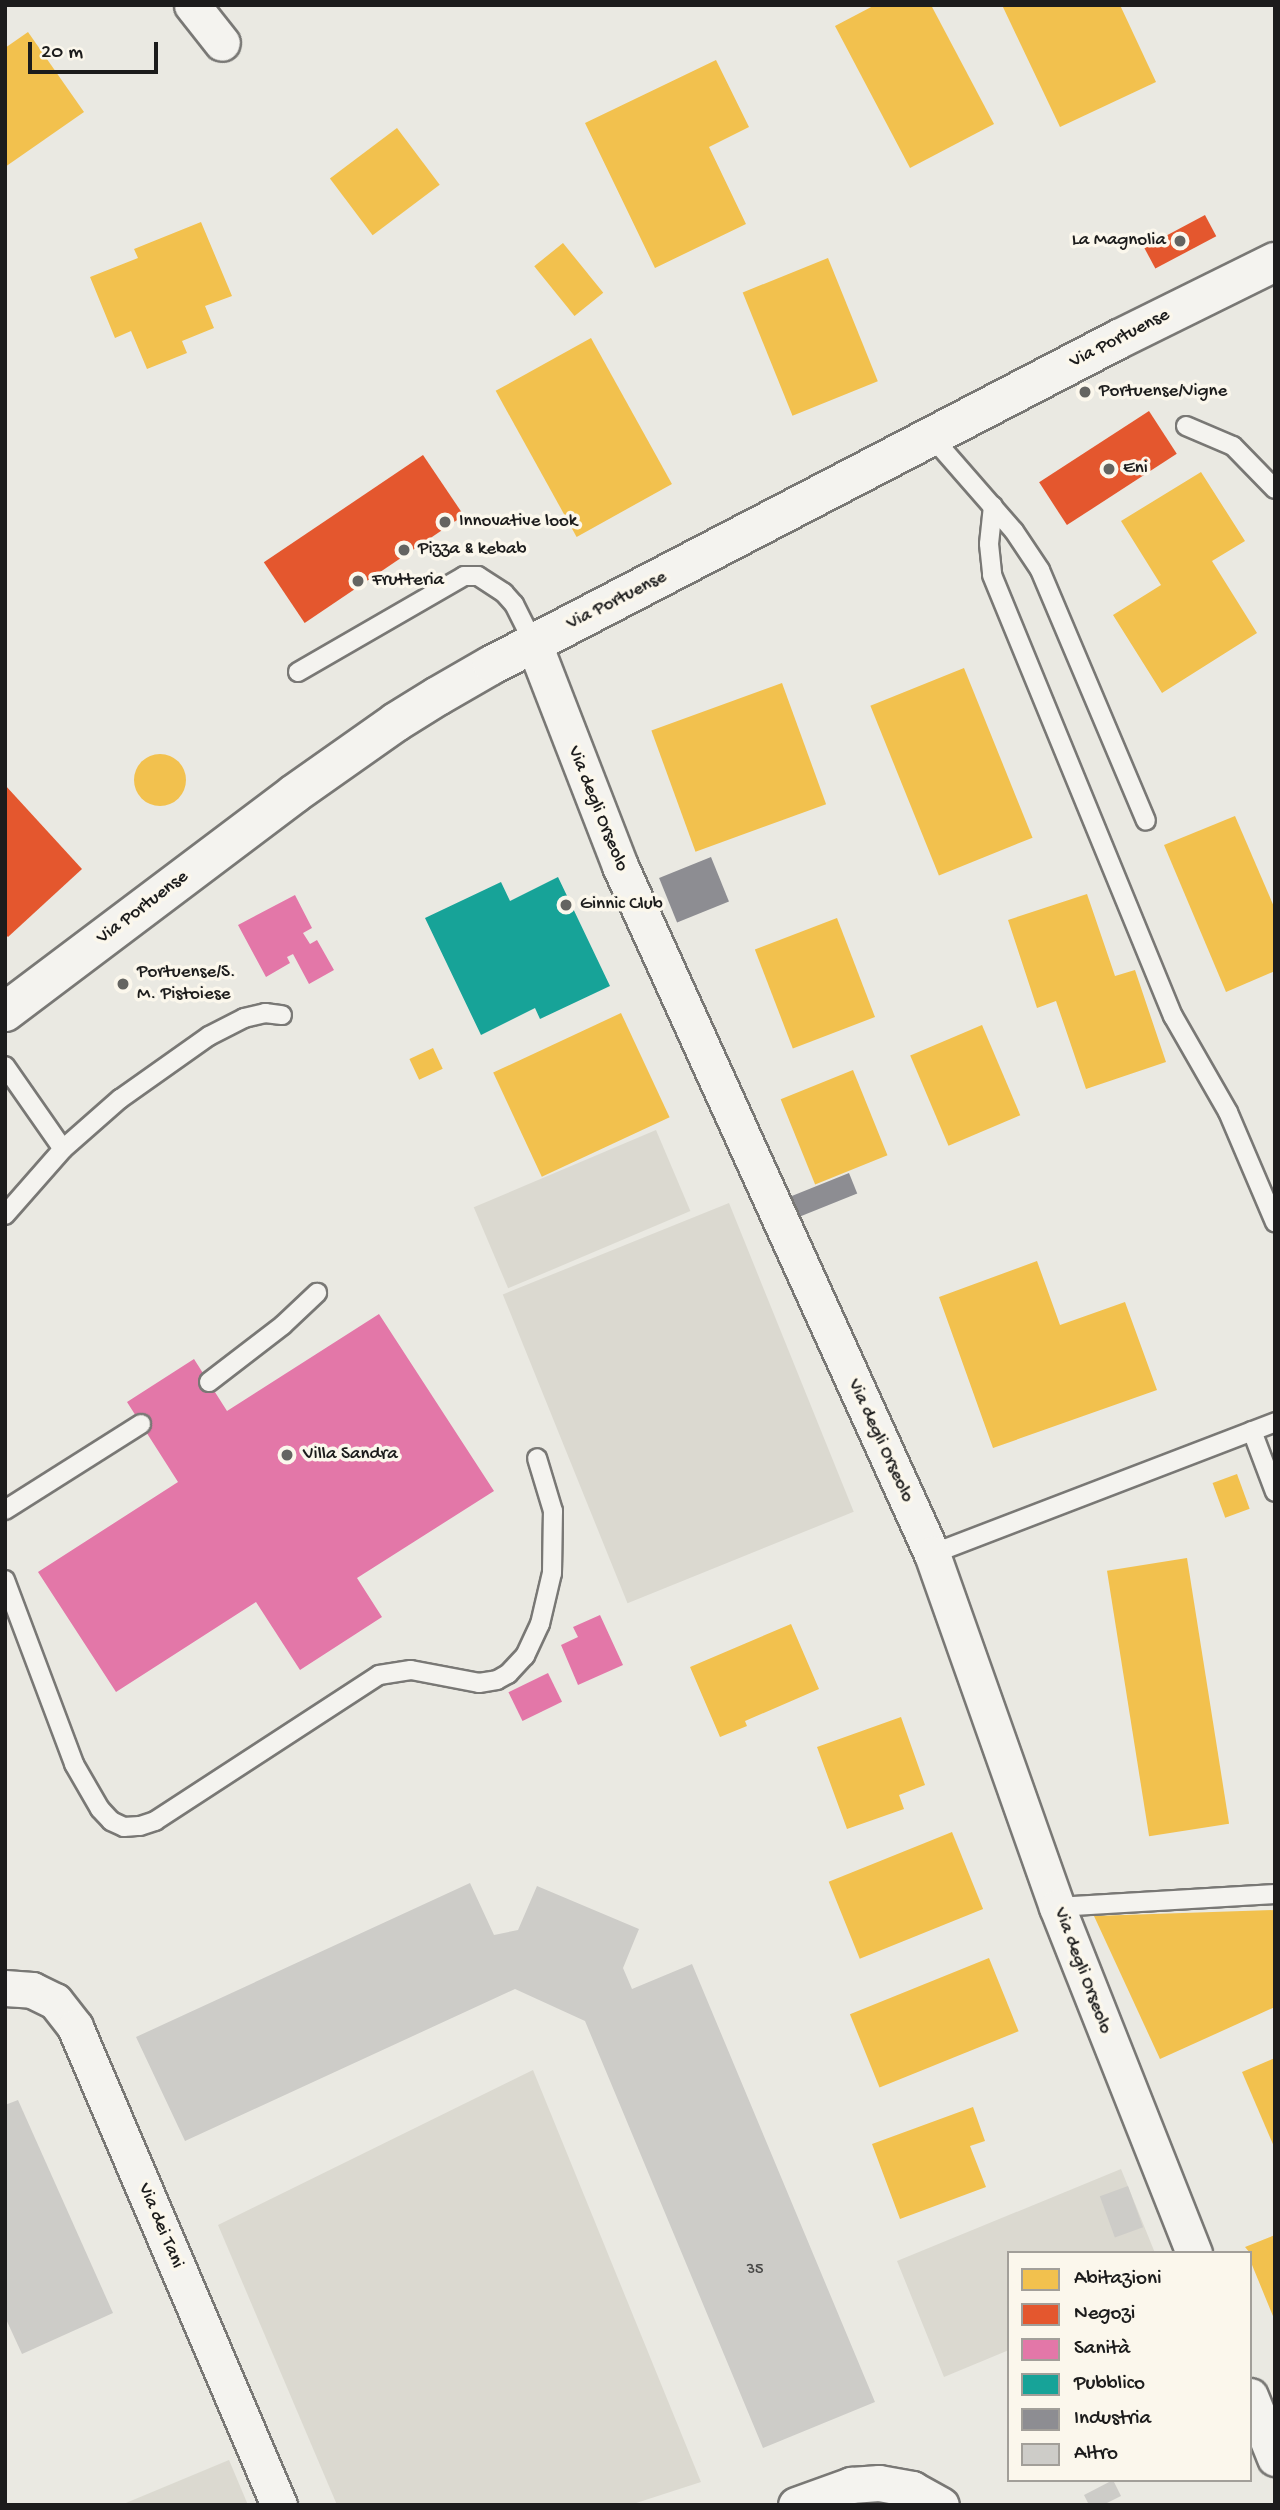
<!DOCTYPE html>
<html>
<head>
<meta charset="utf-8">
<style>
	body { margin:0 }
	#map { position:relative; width:1280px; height:2510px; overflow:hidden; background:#eae9e2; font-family:"Gochi Hand",sans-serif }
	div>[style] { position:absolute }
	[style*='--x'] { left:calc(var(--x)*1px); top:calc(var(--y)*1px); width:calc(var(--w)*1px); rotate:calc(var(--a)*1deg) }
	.green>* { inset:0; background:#dbd9d0; transform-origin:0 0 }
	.homes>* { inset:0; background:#f2c14e; transform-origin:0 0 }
	.round { border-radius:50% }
	.shops>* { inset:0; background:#e4572e; transform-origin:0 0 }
	.health>* { inset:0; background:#e377a8; transform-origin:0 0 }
	.public>* { inset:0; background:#17a398 }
	.industry>* { inset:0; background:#8d8d92; transform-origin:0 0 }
	.building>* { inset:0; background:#cdccc8; transform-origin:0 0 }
	.roads { filter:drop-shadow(2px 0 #797875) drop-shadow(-2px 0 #797875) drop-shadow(0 2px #797875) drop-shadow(0 -2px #797875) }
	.lane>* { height:18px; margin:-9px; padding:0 9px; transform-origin:9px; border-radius:9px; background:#f4f3ef }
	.street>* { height:35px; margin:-17.5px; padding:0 17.5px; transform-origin:17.5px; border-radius:17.5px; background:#f4f3ef }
	.secondary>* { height:38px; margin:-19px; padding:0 19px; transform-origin:19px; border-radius:19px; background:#f4f3ef }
	.dots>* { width:19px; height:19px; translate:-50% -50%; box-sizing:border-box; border:4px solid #fbf7ec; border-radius:50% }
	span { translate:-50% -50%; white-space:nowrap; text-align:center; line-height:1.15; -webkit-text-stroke:7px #fbf7ec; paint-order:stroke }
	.number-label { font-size:16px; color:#484847 }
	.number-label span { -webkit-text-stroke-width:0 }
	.poi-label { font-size:19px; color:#1c1c1c }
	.right { translate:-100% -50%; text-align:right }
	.left { translate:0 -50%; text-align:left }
	.street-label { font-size:19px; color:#1c1c1c }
	.frame { position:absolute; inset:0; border:7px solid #1c1c1c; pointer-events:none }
	.legend { position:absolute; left:1007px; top:2251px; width:245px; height:231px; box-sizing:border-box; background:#fbf7ec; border:2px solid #a29f99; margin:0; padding:9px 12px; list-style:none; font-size:21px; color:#1c1c1c }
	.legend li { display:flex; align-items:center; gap:14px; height:35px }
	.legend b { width:35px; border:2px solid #a29f99 }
	.scale { position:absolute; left:28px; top:42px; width:130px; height:32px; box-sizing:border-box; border:4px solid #1c1c1c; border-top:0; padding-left:9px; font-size:21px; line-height:24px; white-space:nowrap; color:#1c1c1c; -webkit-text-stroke:5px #fbf7ec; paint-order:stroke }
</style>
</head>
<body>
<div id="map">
	<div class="green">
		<i style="left:656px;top:1130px;width:88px;height:198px;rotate:67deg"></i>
		<i style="left:729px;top:1203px;width:333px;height:244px;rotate:68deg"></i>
		<i style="clip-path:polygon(533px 2070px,701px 2482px,630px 2505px,337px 2505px,218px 2225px)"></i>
		<i style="clip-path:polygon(1121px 2169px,1155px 2253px,1009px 2253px,1009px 2350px,944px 2377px,897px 2261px)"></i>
		<i style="clip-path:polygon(229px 2460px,248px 2505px,121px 2505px)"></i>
	</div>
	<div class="homes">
		<i style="clip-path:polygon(875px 5px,931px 5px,994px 124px,910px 168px,835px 26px)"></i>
		<i style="clip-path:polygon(1002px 5px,1120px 5px,1156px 82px,1060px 127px)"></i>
		<i style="clip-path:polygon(28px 32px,84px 112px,5px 167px,5px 48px)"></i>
		<i style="clip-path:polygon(716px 60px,749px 127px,709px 147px,746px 224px,655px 268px,585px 123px)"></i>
		<i style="left:397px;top:128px;width:71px;height:84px;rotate:53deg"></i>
		<i style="clip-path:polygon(201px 222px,232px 296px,205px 306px,214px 328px,182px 341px,187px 353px,147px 369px,131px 331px,115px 338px,90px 277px,138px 258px,134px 249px)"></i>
		<i style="left:563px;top:243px;width:64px;height:37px;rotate:51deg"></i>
		<i style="left:828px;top:258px;width:133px;height:92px;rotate:68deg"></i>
		<i style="left:591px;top:338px;width:167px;height:109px;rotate:61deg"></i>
		<i style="clip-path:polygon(1201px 472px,1245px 541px,1212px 561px,1257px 633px,1162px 693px,1113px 615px,1161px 585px,1121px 521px)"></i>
		<i style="left:964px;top:668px;width:183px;height:101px;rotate:68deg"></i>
		<i style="left:782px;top:683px;width:129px;height:139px;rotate:70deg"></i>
		<i class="round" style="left:134px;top:754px;width:52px;height:52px"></i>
		<i style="clip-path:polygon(1235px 816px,1275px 909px,1275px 971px,1226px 992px,1164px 845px)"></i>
		<i style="clip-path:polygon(1087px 894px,1115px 976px,1135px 970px,1166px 1062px,1086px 1089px,1056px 1001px,1037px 1008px,1008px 920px)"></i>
		<i style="left:837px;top:918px;width:106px;height:88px;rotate:69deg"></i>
		<i style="left:621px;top:1013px;width:115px;height:141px;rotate:65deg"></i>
		<i style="left:982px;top:1025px;width:98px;height:78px;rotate:67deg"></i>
		<i style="left:433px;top:1048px;width:23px;height:26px;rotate:65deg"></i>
		<i style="left:853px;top:1070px;width:92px;height:78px;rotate:68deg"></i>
		<i style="clip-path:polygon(1037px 1261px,1060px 1325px,1125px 1302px,1157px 1390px,993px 1448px,939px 1297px)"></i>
		<i style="left:1237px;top:1474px;width:37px;height:26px;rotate:70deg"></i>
		<i style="left:1187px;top:1558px;width:269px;height:81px;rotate:81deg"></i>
		<i style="clip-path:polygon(791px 1624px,819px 1689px,745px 1721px,747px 1726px,720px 1737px,690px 1667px)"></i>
		<i style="clip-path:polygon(901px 1717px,925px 1785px,899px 1795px,904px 1809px,847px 1829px,817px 1747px)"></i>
		<i style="left:952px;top:1832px;width:83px;height:133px;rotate:68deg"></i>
		<i style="clip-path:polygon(1275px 1910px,1275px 2007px,1160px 2059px,1094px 1916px)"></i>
		<i style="left:989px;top:1958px;width:79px;height:150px;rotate:68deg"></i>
		<i style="clip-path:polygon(1275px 2058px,1275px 2149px,1242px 2072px)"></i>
		<i style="clip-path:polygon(973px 2107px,985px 2141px,970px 2146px,986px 2187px,900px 2219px,872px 2144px)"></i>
		<i style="clip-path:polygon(1275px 2235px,1275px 2321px,1250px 2260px,1250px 2253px,1245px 2247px)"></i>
	</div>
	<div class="shops">
		<i style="left:1205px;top:215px;width:24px;height:69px;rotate:62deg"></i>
		<i style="left:1149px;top:411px;width:51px;height:131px;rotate:57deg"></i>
		<i style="left:423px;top:455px;width:73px;height:192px;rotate:56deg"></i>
		<i style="clip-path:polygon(5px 785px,82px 869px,8px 937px,5px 934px)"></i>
	</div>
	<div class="health">
		<i style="clip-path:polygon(295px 895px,312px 928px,303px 933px,310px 944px,317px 940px,334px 970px,309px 984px,293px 954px,287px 957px,290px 963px,266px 977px,238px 925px)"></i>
		<i style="clip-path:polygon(379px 1314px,494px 1491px,357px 1578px,382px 1617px,300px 1670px,256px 1602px,116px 1692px,38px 1572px,178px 1482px,127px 1402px,194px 1359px,227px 1411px)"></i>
		<i style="clip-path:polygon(600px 1615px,623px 1665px,578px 1685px,561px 1645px,578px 1637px,573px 1627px)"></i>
		<i style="left:548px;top:1673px;width:32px;height:44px;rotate:64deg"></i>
	</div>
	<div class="public">
		<i style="clip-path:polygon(558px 877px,610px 986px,540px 1019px,535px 1008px,481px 1035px,425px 918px,501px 882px,510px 901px)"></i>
	</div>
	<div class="industry">
		<i style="left:711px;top:857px;width:48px;height:56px;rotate:68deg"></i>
		<i style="left:849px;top:1173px;width:22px;height:63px;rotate:68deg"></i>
	</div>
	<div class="building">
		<i style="clip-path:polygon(470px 1883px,494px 1935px,518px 1930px,537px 1886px,639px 1929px,623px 1968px,632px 1989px,692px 1964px,875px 2402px,763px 2448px,585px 2021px,515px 1989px,185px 2141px,136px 2037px)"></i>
		<i style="clip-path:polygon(18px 2100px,113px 2313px,22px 2354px,5px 2317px,5px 2105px)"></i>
		<i style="left:1128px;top:2186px;width:44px;height:30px;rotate:70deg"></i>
		<i style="clip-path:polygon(1113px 2480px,1121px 2496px,1103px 2505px,1089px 2505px,1084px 2495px)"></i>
	</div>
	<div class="roads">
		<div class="lane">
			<i style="--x:1186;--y:426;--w:51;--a:23.1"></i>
			<i style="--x:1233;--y:446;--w:60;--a:45.7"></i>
			<i style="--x:931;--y:436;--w:126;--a:48.9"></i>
			<i style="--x:1014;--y:531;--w:47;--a:56.3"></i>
			<i style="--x:1040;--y:570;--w:272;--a:67.1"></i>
			<i style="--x:993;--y:506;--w:38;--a:96"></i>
			<i style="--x:989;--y:544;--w:31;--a:84"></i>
			<i style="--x:992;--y:575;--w:477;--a:67.7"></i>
			<i style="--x:1173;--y:1016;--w:111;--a:60.2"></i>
			<i style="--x:1228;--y:1112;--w:120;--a:66.9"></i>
			<i style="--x:298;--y:672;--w:192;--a:-30"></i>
			<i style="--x:464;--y:576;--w:14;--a:0"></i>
			<i style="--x:478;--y:576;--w:31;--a:33"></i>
			<i style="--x:504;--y:593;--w:15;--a:48"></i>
			<i style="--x:514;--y:604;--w:45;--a:63.4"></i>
			<i style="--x:5;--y:1066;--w:101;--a:55.1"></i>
			<i style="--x:63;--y:1149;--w:88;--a:131.3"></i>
			<i style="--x:63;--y:1149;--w:76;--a:-41.3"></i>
			<i style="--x:120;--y:1099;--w:109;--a:-35.3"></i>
			<i style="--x:209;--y:1036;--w:39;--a:-27"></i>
			<i style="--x:244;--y:1018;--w:22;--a:-13"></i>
			<i style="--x:265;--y:1013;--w:17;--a:7"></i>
			<i style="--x:209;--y:1382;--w:93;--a:-37.6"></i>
			<i style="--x:283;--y:1325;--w:47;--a:-43.3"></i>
			<i style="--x:1252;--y:1431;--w:65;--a:69.3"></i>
			<i style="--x:5;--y:1510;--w:161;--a:-32.3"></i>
			<i style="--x:932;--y:1554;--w:368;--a:-21"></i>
			<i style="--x:5;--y:1580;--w:197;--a:69.4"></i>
			<i style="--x:74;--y:1764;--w:52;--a:60"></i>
			<i style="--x:100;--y:1809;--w:16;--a:47"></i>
			<i style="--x:111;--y:1821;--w:14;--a:25"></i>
			<i style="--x:124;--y:1827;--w:16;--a:-4"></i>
			<i style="--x:140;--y:1826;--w:16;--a:-18"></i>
			<i style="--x:155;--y:1821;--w:267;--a:-33.1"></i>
			<i style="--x:379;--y:1675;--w:32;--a:-9"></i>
			<i style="--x:411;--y:1670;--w:69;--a:10.8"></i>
			<i style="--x:479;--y:1683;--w:18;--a:-9"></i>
			<i style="--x:497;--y:1680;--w:13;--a:-29"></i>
			<i style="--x:508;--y:1674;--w:25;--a:-47"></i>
			<i style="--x:525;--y:1656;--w:35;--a:-65"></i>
			<i style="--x:540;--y:1624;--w:52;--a:-76.8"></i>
			<i style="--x:552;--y:1573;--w:62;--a:-89.1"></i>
			<i style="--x:553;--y:1511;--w:55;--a:-106.8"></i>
			<i style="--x:1057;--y:1907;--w:218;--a:-3.4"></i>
		</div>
		<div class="street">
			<i style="--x:192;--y:5;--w:48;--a:51.7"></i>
			<i style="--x:534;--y:644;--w:238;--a:68.8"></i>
			<i style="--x:620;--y:866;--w:755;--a:65.61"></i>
			<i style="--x:932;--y:1554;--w:374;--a:70.5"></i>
			<i style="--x:1057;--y:1907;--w:372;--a:68.4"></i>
			<i style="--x:5;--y:1988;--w:27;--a:4"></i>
			<i style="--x:32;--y:1990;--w:25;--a:26"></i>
			<i style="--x:55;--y:2001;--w:33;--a:52"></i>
			<i style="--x:75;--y:2027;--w:520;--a:66.89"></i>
			<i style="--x:1250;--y:2396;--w:67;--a:68"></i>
			<i style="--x:796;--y:2505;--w:59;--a:-20"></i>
			<i style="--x:851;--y:2485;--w:28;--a:-4"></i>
			<i style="--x:879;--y:2483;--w:34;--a:10"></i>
			<i style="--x:912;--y:2489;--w:33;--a:29"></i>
		</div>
		<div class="secondary">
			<i style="--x:5;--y:1012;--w:362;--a:-37"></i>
			<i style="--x:294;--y:794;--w:125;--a:-35.2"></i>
			<i style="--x:396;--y:722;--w:49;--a:-31.8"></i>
			<i style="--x:438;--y:696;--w:62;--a:-29.9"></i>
			<i style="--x:492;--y:665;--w:707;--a:-27.47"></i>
			<i style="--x:1119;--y:339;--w:174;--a:-26.3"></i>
		</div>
	</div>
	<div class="dots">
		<i style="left:1180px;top:241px;background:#646461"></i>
		<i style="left:1085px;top:392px;background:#646461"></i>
		<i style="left:1109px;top:469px;background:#646461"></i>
		<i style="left:445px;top:522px;background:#646461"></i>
		<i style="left:404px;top:550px;background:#646461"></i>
		<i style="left:358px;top:581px;background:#646461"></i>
		<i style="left:566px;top:905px;background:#646461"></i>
		<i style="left:123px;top:984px;background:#646461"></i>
		<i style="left:287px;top:1455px;background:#646461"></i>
	</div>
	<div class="number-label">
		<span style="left:755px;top:2271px">35</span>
	</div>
	<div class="poi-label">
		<span class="right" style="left:1166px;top:241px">La Magnolia</span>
		<span class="left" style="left:1099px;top:392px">Portuense/Vigne</span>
		<span class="left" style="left:1123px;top:469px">Eni</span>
		<span class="left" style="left:459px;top:522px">Innovative look</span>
		<span class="left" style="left:418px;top:550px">Pizza &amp; kebab</span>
		<span class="left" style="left:372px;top:581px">Frutteria</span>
		<span class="left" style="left:580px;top:905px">Ginnic Club</span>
		<span class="left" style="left:137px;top:984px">Portuense/S.<br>M. Pistoiese</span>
		<span class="left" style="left:303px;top:1455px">Villa Sandra</span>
	</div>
	<div class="street-label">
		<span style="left:1120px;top:339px;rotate:-27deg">Via Portuense</span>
		<span style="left:617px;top:601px;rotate:-27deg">Via Portuense</span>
		<span style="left:597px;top:809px;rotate:68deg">Via degli Orseolo</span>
		<span style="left:143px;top:908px;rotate:-37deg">Via Portuense</span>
		<span style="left:880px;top:1441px;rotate:65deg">Via degli Orseolo</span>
		<span style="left:1082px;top:1971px;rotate:69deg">Via degli Orseolo</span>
		<span style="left:160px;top:2226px;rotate:67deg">Via dei Tani</span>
	</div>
	<div class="frame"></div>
	<ul class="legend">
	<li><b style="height:19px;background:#f2c14e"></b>Abitazioni</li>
	<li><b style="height:19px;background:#e4572e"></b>Negozi</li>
	<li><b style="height:19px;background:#e377a8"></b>Sanità</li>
	<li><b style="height:19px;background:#17a398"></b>Pubblico</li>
	<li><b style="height:19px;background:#8d8d92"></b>Industria</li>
	<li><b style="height:19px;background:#cdccc8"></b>Altro</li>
	</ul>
	<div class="scale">20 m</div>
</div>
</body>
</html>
